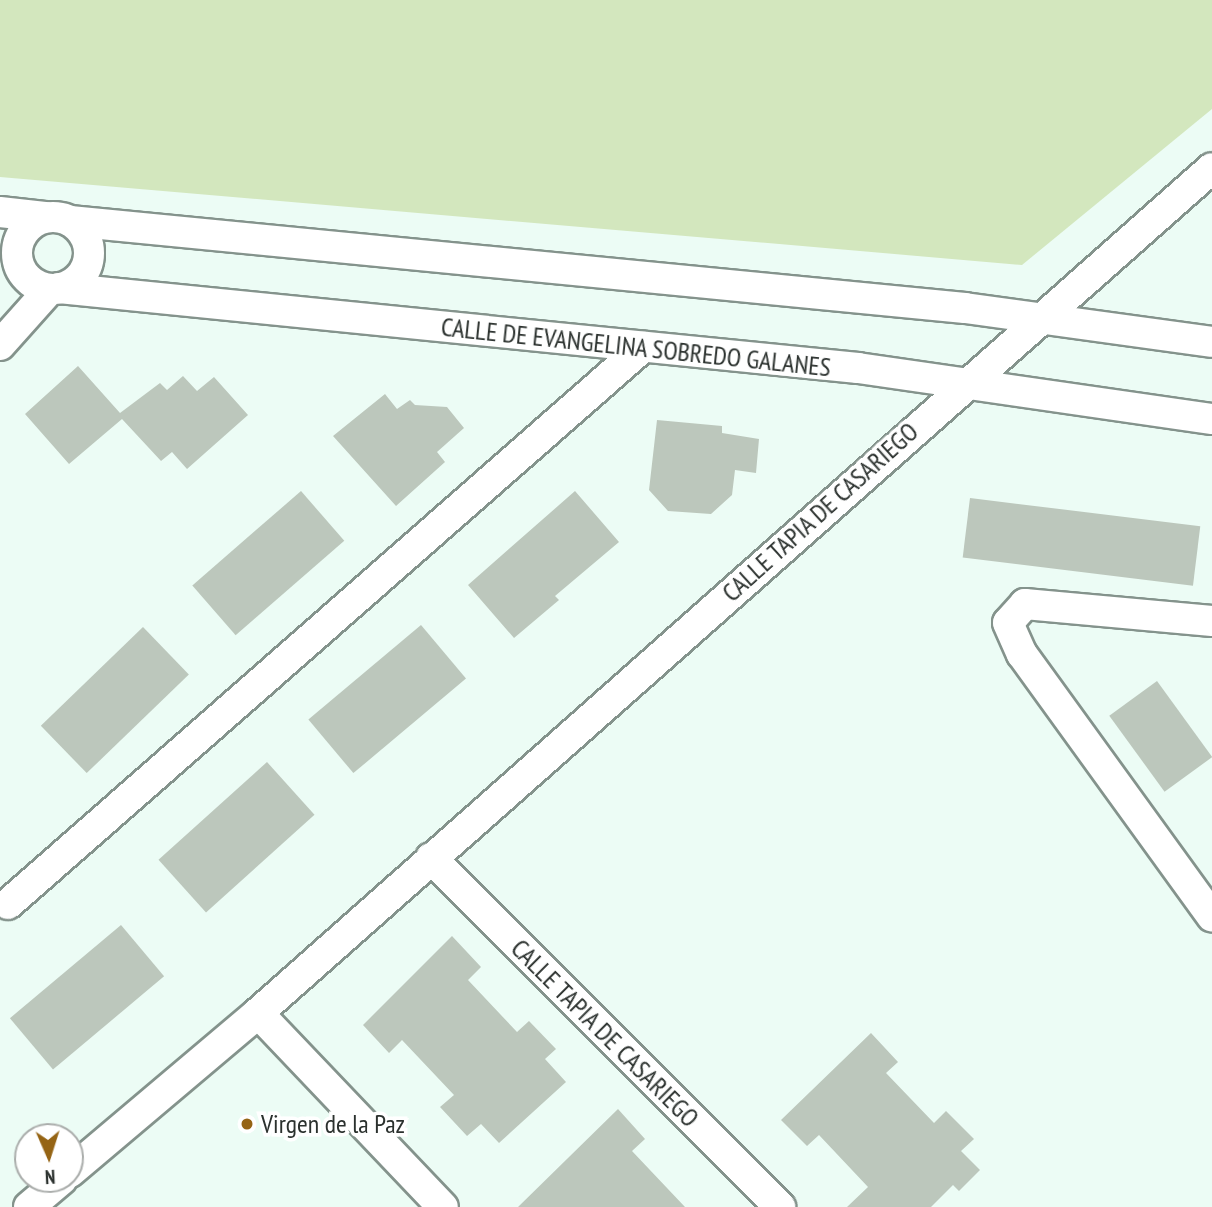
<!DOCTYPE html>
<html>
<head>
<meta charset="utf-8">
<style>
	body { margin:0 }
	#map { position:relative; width:1212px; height:1207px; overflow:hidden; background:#ecfcf5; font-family:"PT Sans Narrow",sans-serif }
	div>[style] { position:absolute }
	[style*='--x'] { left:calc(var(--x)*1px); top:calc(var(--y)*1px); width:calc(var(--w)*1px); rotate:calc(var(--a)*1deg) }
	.green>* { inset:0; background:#d3e7be }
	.building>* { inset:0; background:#bcc7bc; transform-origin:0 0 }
	.roads { filter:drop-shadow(2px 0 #84938c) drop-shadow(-2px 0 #84938c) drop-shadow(0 2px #84938c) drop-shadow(0 -2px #84938c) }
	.street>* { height:30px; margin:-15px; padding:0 15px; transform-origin:15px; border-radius:15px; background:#fff }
	.street>.ring { margin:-15px; padding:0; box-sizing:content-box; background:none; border:30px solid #fff; border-radius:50% }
	.dots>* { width:19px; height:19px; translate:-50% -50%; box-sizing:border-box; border:4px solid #fff; border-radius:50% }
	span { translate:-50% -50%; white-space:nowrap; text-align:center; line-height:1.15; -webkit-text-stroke:7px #fff; paint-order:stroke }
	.street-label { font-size:26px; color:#2b312e }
	.poi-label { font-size:26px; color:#2b312e }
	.left { translate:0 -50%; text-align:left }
	.north { position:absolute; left:14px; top:1123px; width:70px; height:70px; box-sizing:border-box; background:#fff; border:2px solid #aaadab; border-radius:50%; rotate:177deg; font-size:19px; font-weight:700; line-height:28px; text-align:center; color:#2b312e }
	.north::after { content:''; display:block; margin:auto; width:24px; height:32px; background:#956414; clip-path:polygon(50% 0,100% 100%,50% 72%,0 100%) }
</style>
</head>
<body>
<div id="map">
	<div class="green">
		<i style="clip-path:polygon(0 0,1212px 0,1212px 109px,1022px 265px,0 177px)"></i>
	</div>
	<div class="building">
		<i style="clip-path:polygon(78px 366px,120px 413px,160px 383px,167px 390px,183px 376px,197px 391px,214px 377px,248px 415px,187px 469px,172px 452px,161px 461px,122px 419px,69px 464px,25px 414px)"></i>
		<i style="clip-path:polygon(385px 394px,397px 409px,410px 400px,415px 405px,447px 407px,464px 428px,437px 452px,445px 462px,396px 506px,333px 436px)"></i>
		<i style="clip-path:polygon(657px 420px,722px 426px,722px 433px,759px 439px,756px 473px,735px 470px,732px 495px,711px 514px,668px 511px,649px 490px)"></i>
		<i style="left:301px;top:491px;width:66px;height:144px;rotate:49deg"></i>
		<i style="clip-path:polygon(575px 491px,619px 542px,555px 596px,559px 600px,514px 638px,468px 585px)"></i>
		<i style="left:970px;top:498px;width:232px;height:60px;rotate:7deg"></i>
		<i style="left:421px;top:625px;width:70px;height:147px;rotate:50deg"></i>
		<i style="left:143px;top:627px;width:66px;height:142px;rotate:46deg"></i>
		<i style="left:1157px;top:681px;width:94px;height:59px;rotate:54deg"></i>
		<i style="left:267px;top:762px;width:71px;height:146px;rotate:48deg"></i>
		<i style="left:121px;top:925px;width:67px;height:145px;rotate:50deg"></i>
		<i style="clip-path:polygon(452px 936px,481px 967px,468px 980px,517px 1032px,529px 1021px,556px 1049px,545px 1059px,566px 1082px,499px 1143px,481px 1124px,467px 1136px,440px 1107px,454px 1095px,402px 1040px,389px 1053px,363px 1025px)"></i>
		<i style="clip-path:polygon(871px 1033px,898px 1062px,886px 1073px,934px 1123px,946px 1111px,974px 1139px,961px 1151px,980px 1170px,959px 1191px,953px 1185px,931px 1207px,847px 1207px,868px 1187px,819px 1135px,807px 1146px,781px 1120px)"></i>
		<i style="clip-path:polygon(618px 1109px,645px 1139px,632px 1151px,685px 1207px,518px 1207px)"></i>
	</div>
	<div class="roads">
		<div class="street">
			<i style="--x:0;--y:212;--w:45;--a:6.3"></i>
			<i class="ring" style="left:17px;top:217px;width:42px;height:42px"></i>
			<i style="--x:70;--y:221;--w:899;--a:5.55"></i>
			<i style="--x:965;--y:308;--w:249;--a:7.8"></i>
			<i style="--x:59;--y:288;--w:803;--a:5.72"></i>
			<i style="--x:858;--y:368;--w:358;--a:8.2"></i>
			<i style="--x:0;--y:345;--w:75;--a:-48.2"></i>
			<i style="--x:1212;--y:621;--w:188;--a:-174.8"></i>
			<i style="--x:1025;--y:604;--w:25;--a:132"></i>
			<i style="--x:1008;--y:623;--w:34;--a:66"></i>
			<i style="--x:1022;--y:654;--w:324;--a:54.1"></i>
			<i style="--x:431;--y:858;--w:494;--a:45"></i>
			<i style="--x:8;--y:904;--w:845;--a:-41.26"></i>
			<i style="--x:258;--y:1013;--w:268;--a:46.4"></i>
			<i style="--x:70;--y:1172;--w:246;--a:-40.2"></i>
			<i style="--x:258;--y:1013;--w:1274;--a:-41.53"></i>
			<i style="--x:29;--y:1207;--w:43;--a:-40.3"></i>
		</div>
	</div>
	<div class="dots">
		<i style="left:247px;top:1124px;background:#956414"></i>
	</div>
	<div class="street-label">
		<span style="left:636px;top:347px;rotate:6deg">CALLE DE EVANGELINA SOBREDO GALANES</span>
		<span style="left:820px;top:512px;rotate:-42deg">CALLE TAPIA DE CASARIEGO</span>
		<span style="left:605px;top:1033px;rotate:45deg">CALLE TAPIA DE CASARIEGO</span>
	</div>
	<div class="poi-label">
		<span class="left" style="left:261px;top:1124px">Virgen de la Paz</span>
	</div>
	<div class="north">N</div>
</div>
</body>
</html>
